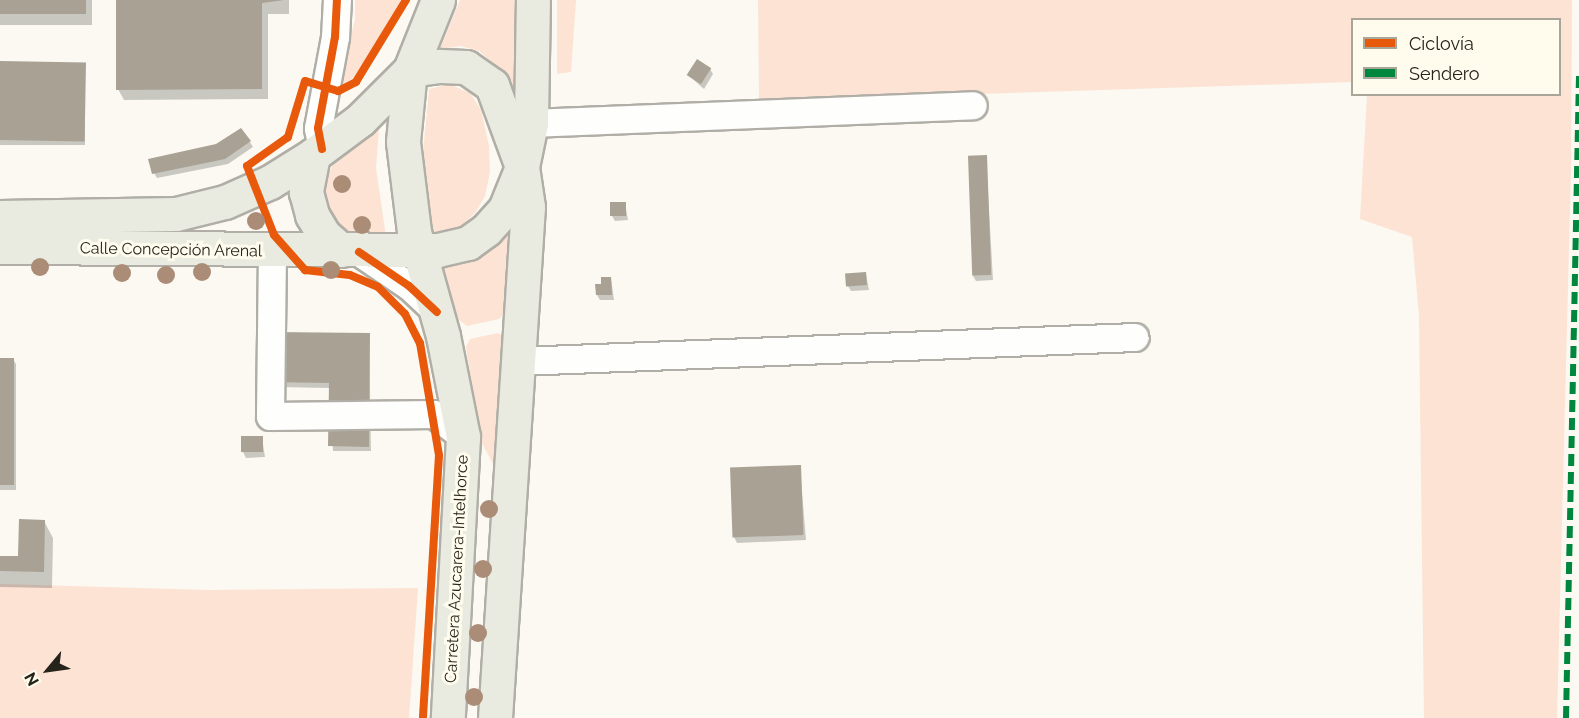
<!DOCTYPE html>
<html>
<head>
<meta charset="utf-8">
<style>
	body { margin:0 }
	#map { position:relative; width:1579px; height:718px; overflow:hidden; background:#fbf9f1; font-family:Raleway,sans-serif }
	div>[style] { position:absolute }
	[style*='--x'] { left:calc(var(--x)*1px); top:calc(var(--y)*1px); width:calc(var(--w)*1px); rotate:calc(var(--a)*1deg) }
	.green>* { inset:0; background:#fce3d4 }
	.shadow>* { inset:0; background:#0003; transform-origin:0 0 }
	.building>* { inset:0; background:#a8a194; transform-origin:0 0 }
	.roads { filter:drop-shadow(2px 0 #b0aea6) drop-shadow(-2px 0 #b0aea6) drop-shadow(0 2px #b0aea6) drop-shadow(0 -2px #b0aea6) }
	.minor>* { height:27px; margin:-13.5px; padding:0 13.5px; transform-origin:13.5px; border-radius:13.5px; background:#fefefd }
	.major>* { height:33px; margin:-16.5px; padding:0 16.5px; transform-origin:16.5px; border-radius:16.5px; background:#e9ebe0 }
	.quiet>* { height:6px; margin-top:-3px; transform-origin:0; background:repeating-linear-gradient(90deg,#00873e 0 12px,transparent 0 18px) }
	.cycleway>* { height:8px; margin:-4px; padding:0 4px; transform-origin:4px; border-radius:4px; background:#e8590c }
	.trees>* { width:18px; height:18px; margin:-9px; border-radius:50%; background:#aa8c77 }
	span { translate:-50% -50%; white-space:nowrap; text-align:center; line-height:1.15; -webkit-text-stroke:6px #fffced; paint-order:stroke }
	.street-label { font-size:16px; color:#25231a }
	.legend { position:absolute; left:1351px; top:18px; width:210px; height:78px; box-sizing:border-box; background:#fffced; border:2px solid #a8a599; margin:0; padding:8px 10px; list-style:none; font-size:18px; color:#25231a }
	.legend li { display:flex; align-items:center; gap:12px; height:30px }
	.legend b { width:30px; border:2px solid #a8a599 }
	.north { position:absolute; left:18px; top:640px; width:60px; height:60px; -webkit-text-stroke:4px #fffced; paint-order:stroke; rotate:241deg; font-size:16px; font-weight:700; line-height:24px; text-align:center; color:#25231a }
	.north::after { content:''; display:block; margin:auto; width:21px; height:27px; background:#25231a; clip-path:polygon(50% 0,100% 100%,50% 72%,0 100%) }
</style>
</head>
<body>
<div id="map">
	<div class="green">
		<i style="clip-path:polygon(355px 0,401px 0,355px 77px,338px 87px,355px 20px)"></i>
		<i style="clip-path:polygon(460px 0,518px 0,519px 102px,503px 71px,479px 51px,461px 46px,440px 49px)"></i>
		<i style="clip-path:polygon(557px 0,576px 0,571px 72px,557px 74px)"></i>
		<i style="clip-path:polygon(758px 0,1572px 0,1571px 168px,1557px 718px,1424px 718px,1419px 316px,1412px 237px,1360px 219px,1367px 95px,1560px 94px,1560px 20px,1352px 20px,1352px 82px,759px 101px)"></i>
		<i style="clip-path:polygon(449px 84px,470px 93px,481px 110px,489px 146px,490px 172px,485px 196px,475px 213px,461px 226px,432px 239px,423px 152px,429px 89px)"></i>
		<i style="clip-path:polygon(379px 129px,376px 168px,386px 237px,358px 239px,329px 219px,323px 197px,325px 181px,334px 163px)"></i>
		<i style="clip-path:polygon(512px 231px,506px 312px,499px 319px,467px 326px,458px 319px,443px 267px,464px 264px,486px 253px)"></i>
		<i style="clip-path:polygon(498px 333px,504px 337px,495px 468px,480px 439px,466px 347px,470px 339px)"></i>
		<i style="clip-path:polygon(0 584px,209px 590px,418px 588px,409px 718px,0 718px)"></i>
	</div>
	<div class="shadow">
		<i style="left:0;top:0;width:92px;height:25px"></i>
		<i style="clip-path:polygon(118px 0,289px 0,289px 14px,268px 14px,268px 99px,124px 100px,118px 89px)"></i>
		<i style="left:0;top:63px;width:85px;height:82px"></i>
		<i style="clip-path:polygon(710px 69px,713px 74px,704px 89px,688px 75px)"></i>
		<i style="clip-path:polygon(250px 142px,253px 147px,228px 164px,157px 178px,154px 173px)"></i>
		<i style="clip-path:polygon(986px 157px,993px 280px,976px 281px,973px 276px)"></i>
		<i style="clip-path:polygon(625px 203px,628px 220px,615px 221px,612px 216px)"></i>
		<i style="clip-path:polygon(866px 274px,869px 290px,851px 291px,848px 286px)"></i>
		<i style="clip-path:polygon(611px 278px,614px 300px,600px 300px,597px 295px)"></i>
		<i style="clip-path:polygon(369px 334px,371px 451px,333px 451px,330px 388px,276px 387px,273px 382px)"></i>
		<i style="clip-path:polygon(0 359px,13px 359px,16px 364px,16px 490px,0 490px)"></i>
		<i style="clip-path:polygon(262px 438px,265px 457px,246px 458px,243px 452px)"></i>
		<i style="clip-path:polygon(800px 467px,806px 540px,737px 543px,734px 537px)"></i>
		<i style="clip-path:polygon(44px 521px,53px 538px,52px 588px,0 587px,0 557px,20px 558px)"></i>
	</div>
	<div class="building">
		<i style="left:0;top:0;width:86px;height:14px"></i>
		<i style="clip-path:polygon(116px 0,284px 0,262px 3px,262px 89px,116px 90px)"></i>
		<i style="left:697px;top:59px;width:17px;height:19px;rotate:33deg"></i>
		<i style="left:0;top:61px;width:86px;height:79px;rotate:1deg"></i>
		<i style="clip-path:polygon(241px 128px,251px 141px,225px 159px,152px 174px,148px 159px,216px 144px)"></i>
		<i style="left:987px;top:155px;width:120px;height:19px;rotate:88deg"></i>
		<i style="left:610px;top:202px;width:16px;height:14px"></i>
		<i style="left:866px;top:272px;width:13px;height:21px;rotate:86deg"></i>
		<i style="clip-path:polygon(601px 277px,611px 277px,612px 295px,596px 295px,595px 284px,601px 284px)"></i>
		<i style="clip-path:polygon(272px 332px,370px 333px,369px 447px,328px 446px,329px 383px,271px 382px)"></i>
		<i style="left:0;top:358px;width:14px;height:127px"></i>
		<i style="left:263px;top:436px;width:16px;height:22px;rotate:90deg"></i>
		<i style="left:801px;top:465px;width:70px;height:71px;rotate:88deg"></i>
		<i style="clip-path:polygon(19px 519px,45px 520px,44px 572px,0 571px,0 556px,18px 556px)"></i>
	</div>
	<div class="roads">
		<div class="minor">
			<i style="--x:531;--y:123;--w:442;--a:-2.3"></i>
			<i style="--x:322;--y:149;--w:21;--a:-101"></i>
			<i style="--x:318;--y:128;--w:93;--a:-79.4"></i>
			<i style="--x:335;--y:37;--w:37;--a:-87"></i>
			<i style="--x:272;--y:251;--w:165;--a:90.7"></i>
			<i style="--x:270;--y:416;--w:164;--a:-0.7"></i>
			<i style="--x:434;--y:414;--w:37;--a:38"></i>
			<i style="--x:359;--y:252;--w:60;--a:34.2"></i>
			<i style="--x:409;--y:286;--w:38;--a:43"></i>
			<i style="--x:519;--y:361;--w:616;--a:-2.23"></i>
		</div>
		<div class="major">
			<i style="--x:438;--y:0;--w:75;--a:111.8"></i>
			<i style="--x:410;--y:70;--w:72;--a:95.6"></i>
			<i style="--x:403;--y:142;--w:91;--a:83"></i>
			<i style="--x:414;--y:232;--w:108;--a:74.4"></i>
			<i style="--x:443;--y:336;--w:103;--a:78.8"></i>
			<i style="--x:463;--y:437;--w:281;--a:93.1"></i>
			<i style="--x:313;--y:155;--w:38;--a:101"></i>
			<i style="--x:306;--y:192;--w:24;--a:75"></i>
			<i style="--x:312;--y:215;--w:23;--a:59"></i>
			<i style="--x:324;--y:235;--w:23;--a:41"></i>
			<i style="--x:0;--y:217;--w:176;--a:-1"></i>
			<i style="--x:176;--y:214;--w:50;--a:-13.8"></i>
			<i style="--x:225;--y:202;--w:49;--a:-24"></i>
			<i style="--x:270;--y:182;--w:51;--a:-32.1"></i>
			<i style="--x:313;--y:155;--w:59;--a:-36.7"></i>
			<i style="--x:360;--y:120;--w:71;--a:-45"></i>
			<i style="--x:410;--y:70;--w:30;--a:-8"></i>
			<i style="--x:440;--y:66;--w:26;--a:2"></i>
			<i style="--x:466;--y:67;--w:32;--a:35"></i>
			<i style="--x:492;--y:85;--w:87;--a:69.9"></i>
			<i style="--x:522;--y:167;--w:45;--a:112"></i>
			<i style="--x:505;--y:209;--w:28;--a:132"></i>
			<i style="--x:486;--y:230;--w:22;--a:144"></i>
			<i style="--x:468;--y:243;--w:31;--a:167"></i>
			<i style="--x:438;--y:250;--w:438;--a:-179.6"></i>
			<i style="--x:495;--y:718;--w:512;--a:-86.31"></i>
			<i style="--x:528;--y:207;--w:40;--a:-98.5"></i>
			<i style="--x:522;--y:167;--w:45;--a:-78.4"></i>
			<i style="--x:531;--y:123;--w:123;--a:-89.1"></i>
		</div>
	</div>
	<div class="quiet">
		<i style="--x:1566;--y:718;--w:644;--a:-88.84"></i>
	</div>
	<div class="cycleway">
		<i style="--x:406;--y:0;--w:96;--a:121.4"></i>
		<i style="--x:356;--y:82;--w:20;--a:153"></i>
		<i style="--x:338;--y:91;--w:34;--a:-163"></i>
		<i style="--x:305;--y:81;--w:59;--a:106.9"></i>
		<i style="--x:288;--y:137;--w:50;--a:144.7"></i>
		<i style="--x:247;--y:166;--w:74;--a:68.6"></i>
		<i style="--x:274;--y:235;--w:47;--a:48.5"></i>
		<i style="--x:305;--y:270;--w:45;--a:6.3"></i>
		<i style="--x:350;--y:275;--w:30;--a:23"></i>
		<i style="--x:378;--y:287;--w:38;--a:45"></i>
		<i style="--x:405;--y:314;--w:33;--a:63"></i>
		<i style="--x:420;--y:343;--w:114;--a:80.4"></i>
		<i style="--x:439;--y:455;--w:263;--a:93.5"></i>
		<i style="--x:322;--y:149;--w:21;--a:-101"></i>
		<i style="--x:318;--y:128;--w:93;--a:-79.4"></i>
		<i style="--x:335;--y:37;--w:37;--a:-87"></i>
		<i style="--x:359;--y:252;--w:60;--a:34.2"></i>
		<i style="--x:409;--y:286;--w:38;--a:43"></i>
	</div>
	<div class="trees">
		<i style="left:342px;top:184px"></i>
		<i style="left:256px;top:221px"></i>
		<i style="left:362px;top:225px"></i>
		<i style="left:40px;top:267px"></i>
		<i style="left:331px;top:270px"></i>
		<i style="left:202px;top:272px"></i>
		<i style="left:122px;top:273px"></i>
		<i style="left:166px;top:275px"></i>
		<i style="left:489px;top:509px"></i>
		<i style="left:483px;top:569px"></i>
		<i style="left:478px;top:633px"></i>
		<i style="left:474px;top:697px"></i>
	</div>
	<div class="street-label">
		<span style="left:171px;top:250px;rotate:1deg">Calle Concepción Arenal</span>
		<span style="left:457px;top:569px;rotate:-87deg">Carretera Azucarera-Intelhorce</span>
	</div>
	<ul class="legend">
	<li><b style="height:8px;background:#e8590c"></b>Ciclovía</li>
	<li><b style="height:8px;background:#00873e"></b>Sendero</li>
	</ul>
	<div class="north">N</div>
</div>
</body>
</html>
